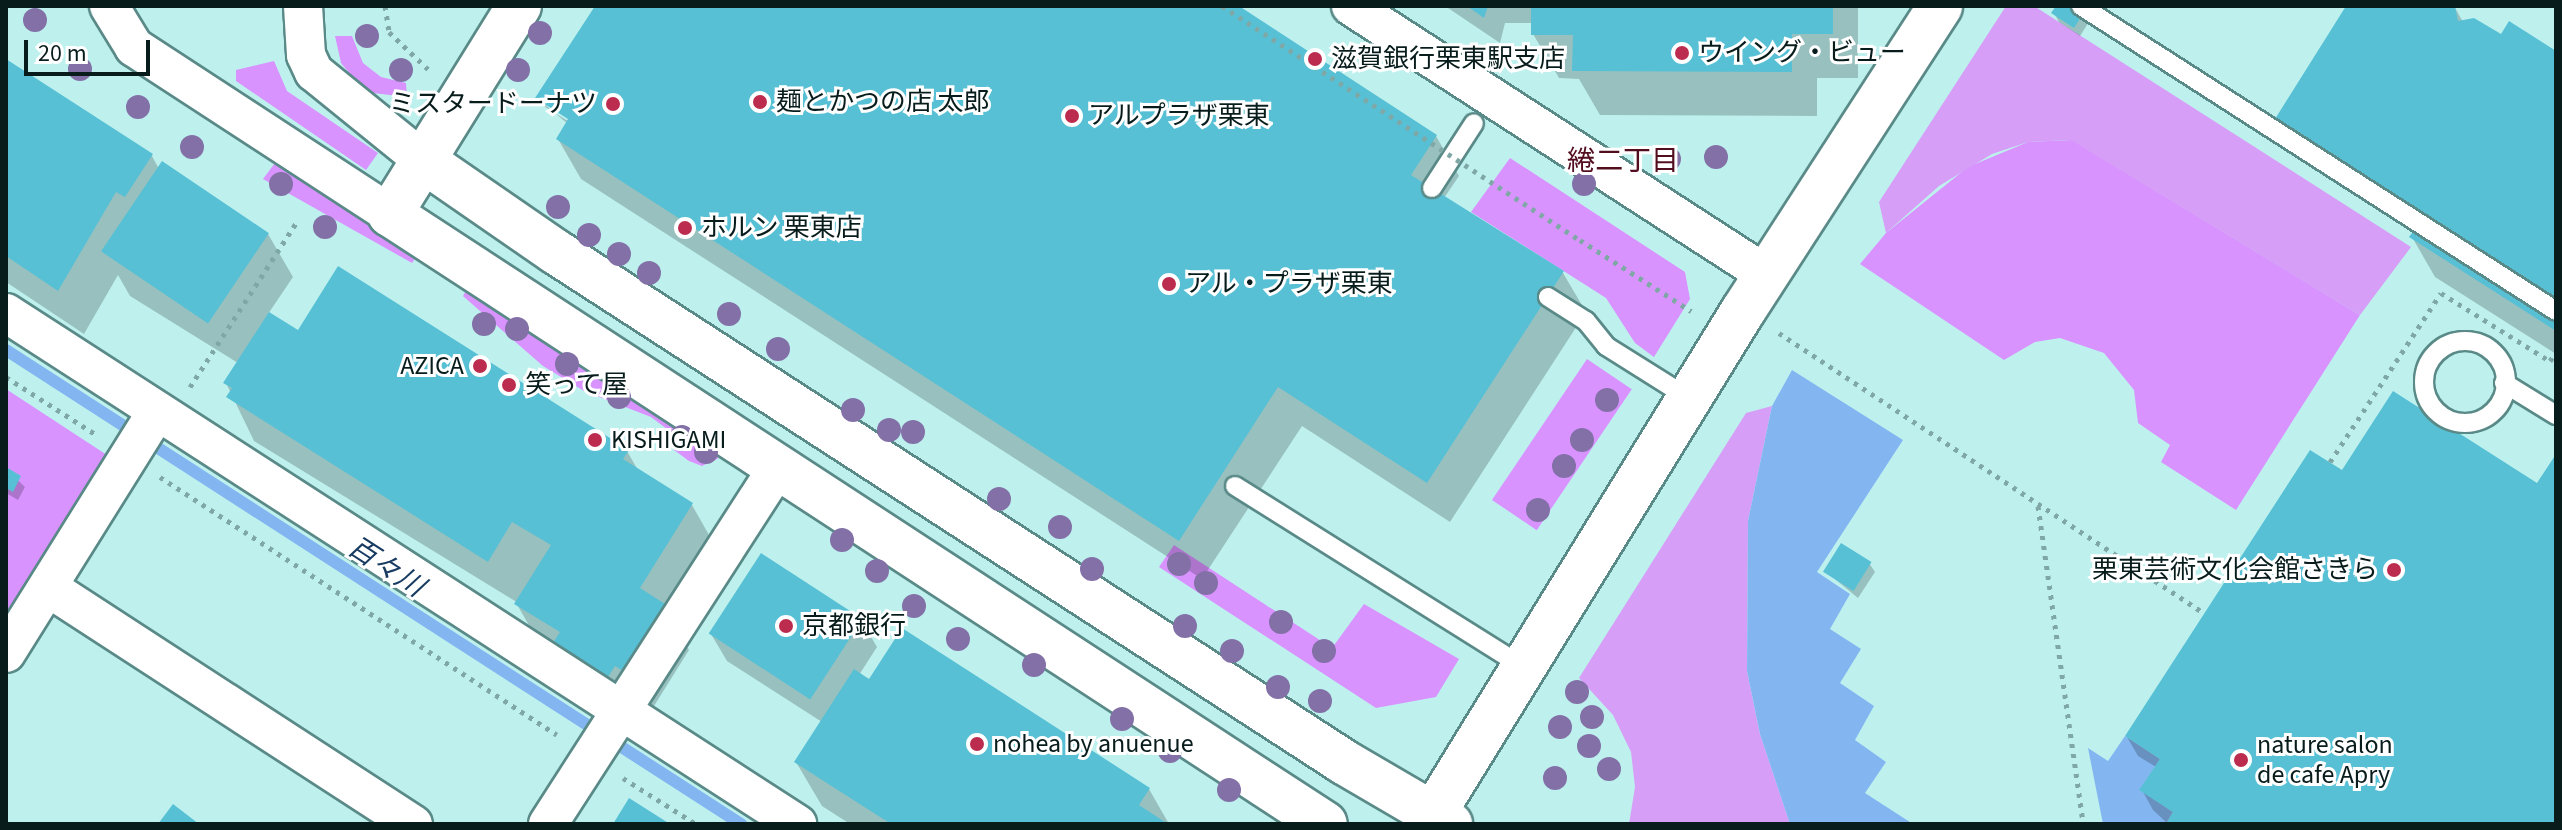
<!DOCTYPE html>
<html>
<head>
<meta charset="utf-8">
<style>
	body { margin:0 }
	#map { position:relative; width:2562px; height:830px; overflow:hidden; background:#bef1ee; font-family:"Source Sans 3","Noto Sans JP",sans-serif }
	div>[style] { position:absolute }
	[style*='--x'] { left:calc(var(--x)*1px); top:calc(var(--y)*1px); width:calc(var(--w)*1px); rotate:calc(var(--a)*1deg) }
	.green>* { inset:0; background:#d893fe; transform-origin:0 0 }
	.forest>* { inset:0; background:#d69ef6 }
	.water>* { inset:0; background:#83b6f1 }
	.shadow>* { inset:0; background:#0003 }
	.stream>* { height:12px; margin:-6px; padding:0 6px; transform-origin:6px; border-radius:6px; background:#83b6f1 }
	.building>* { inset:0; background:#57c0d5; transform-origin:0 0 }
	.path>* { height:5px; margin-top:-2.5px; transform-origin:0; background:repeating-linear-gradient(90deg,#7fa7a5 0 4px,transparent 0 10px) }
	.roads { filter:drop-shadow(2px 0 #5a8a88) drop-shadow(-2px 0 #5a8a88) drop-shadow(0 2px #5a8a88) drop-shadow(0 -2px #5a8a88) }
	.service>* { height:18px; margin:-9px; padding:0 9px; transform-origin:9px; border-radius:9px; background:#fff }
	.service>.ring { margin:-9px; padding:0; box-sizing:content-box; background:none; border:18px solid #fff; border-radius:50% }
	.minor>* { height:38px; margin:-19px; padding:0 19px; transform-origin:19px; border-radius:19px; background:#fff }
	.tertiary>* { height:44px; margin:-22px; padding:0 22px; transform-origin:22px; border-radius:22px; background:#fff }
	.path-bridge>* { height:5px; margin-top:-2.5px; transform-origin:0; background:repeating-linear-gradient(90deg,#7fa7a5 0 4px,transparent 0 10px) }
	.trees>* { width:24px; height:24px; margin:-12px; border-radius:50%; background:#8270a7 }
	.dots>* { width:22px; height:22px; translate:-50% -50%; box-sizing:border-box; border:4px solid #fff; border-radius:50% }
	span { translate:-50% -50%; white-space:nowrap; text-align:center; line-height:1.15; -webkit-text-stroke:6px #fff; paint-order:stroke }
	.poi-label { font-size:26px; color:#081c1c }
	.left { translate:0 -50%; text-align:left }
	.right { translate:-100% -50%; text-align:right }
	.neighbourhood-label { font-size:28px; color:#520d1e }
	.water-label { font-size:28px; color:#183b62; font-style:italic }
	.frame { position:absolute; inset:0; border:8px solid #081c1c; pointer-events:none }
	.scale { position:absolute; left:24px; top:40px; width:126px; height:36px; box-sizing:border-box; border:4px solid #081c1c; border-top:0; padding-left:10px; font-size:24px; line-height:28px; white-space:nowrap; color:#081c1c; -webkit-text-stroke:6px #fff; paint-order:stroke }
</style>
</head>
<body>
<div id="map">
	<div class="green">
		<i style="clip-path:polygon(335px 36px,352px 36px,363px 63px,381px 77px,406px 83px,407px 97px,373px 93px,356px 81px,341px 63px)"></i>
		<i style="clip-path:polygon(274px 61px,287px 91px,378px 153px,366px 170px,236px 81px,236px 70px)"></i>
		<i style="clip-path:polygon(2072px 140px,2360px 315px,2236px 510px,2161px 462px,2170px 445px,2138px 423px,2134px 390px,2104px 353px,2060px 338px,2035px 342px,2004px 360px,1860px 264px,1886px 233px,1968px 167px,2028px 142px)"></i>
		<i style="clip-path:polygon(1510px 158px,1685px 272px,1690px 299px,1654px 357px,1635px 343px,1606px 298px,1471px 212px)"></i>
		<i style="clip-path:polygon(275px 163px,416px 257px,412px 263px,263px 179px)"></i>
		<i style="clip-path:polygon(467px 289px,723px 456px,702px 466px,689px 461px,674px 450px,667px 429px,651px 417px,584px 391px,543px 366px,463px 296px)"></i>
		<i style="left:1587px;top:359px;width:54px;height:170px;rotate:34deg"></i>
		<i style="clip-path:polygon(6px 389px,110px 457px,6px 614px)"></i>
		<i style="clip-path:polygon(1174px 545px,1332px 648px,1364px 604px,1459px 659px,1436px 697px,1376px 708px,1159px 567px)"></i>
	</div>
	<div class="forest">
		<i style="clip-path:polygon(2006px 6px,2034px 6px,2411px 247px,2360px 315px,2071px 140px,2028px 142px,1992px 154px,1939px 186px,1886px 233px,1879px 202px)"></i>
		<i style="clip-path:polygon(1772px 406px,1748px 521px,1747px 671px,1760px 734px,1790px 824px,1629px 824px,1635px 787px,1631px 752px,1613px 715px,1579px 678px,1746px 413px)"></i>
	</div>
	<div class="water">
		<i style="clip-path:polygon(1792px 370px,1903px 440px,1817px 572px,1850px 594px,1830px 629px,1861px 649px,1840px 683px,1874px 706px,1855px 740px,1886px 762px,1865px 793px,1913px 824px,1790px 824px,1760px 734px,1747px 671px,1748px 521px,1772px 406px)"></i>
		<i style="clip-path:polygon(2125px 736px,2160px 759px,2140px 790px,2173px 812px,2166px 824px,2103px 824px,2088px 748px,2108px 761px)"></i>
	</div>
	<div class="shadow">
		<i style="clip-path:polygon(evenodd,597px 6px,1234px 6px,1436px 136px,1459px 176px,1444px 198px,1563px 273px,1586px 312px,1450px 522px,1302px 426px,1202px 579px,581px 179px,558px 139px,568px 124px,537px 98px,597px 6px,542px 101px,578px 123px,576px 126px,542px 105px,542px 101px)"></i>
		<i style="clip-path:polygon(1445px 6px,1858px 6px,1858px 78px,1817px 78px,1817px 116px,1600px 115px,1579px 79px,1559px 78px,1533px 34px,1533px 23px,1505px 23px,1500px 43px)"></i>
		<i style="clip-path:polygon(2058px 6px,2099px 6px,2080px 36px,2059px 22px,2054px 13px)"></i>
		<i style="clip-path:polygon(2349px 6px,2454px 6px,2463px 22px,2556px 54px,2556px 354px,2435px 277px,2412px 237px,2414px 233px,2300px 158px,2278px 119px)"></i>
		<i style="clip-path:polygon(6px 61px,152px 156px,159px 169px,268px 234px,293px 277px,268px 314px,298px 333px,627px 451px,639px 472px,692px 505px,717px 549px,672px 620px,689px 650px,649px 714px,542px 648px,515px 601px,254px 441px,226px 383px,238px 363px,130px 296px,118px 275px,84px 334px,6px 282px)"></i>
		<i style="clip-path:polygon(2556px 458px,2556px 824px,2168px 824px,2153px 810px,2142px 790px,2156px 767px,2138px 756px,2127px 737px,2343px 473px,2538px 486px)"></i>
		<i style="clip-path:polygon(6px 469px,25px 487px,18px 500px,6px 493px)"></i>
		<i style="clip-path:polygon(1869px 563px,1875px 572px,1858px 598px,1825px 571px)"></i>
		<i style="clip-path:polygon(861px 620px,877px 647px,859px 675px,1149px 789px,1169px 824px,850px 824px,822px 806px,796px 762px,822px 722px,727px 661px,711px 634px)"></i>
	</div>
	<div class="stream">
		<i style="--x:6;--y:350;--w:875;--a:32.82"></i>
	</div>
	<div class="building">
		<i style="clip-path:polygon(595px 6px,1239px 6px,1437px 135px,1411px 175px,1564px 271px,1427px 483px,1278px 387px,1179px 541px,556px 139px,568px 119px,535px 98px)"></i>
		<i style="clip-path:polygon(1467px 6px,1488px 6px,1484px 18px)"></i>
		<i style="clip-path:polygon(1531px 6px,1833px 6px,1833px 34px,1792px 34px,1792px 72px,1572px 71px,1573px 35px,1531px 35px)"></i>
		<i style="clip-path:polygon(2056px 6px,2088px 6px,2074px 28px,2051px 13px)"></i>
		<i style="clip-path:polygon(2346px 6px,2455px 6px,2458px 21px,2474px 18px,2501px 34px,2509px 21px,2556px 51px,2556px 331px,2409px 237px,2424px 217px,2275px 119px)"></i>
		<i style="clip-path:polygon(6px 59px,153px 154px,125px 197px,116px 192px,58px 291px,6px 256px)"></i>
		<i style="left:162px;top:161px;width:129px;height:109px;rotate:34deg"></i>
		<i style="clip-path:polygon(338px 266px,629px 450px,623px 459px,693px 503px,640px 588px,665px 604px,623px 671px,615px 666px,608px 677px,553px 643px,560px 632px,514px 604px,551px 545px,512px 522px,488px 562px,226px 397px,232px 388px,223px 383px,269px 312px,298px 330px)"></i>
		<i style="clip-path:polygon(2393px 391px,2537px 483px,2556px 454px,2556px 824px,2166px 824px,2173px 812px,2139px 790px,2160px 759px,2125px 736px,2310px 450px,2342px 470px)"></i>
		<i style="clip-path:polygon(6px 467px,21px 476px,13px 492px,6px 488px)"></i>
		<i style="left:1841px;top:543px;width:36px;height:34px;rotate:32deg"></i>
		<i style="left:761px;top:553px;width:121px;height:96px;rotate:33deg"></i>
		<i style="clip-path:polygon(902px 628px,1150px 788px,1139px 805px,1168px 824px,891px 824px,794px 762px,854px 669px,869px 679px)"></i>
		<i style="clip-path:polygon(629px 798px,670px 824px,613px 824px)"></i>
		<i style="clip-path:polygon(173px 804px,199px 824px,158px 824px)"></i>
	</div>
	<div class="path">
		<i style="--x:385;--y:6;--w:26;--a:81"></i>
		<i style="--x:389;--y:32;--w:57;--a:43.6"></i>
		<i style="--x:1580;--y:240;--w:132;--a:32.6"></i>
		<i style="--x:1779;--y:333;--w:509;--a:33.38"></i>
		<i style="--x:6;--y:377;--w:106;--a:32.6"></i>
		<i style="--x:190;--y:387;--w:199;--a:-57.1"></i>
		<i style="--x:2330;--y:462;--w:202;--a:-56.7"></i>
		<i style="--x:2441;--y:293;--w:128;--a:32"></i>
		<i style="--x:2550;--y:361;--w:11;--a:-56"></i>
		<i style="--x:160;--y:477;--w:473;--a:33"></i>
		<i style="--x:2038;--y:506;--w:321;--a:81.9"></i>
		<i style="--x:623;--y:778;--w:86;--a:32.2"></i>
	</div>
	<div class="roads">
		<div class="service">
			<i style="--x:2081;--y:6;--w:564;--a:32.7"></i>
			<i style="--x:1432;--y:188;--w:77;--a:-57.1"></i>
			<i style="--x:1548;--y:297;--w:45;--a:32.3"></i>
			<i style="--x:1586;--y:321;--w:32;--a:51"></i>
			<i style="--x:1606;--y:346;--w:98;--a:32.1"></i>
			<i class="ring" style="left:2424px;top:341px;width:64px;height:64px"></i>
			<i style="--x:2504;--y:383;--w:61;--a:31.6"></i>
			<i style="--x:1235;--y:486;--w:341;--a:32.1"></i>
		</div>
		<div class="minor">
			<i style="--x:109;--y:6;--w:48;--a:58.6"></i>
			<i style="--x:134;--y:47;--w:306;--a:33.1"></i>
			<i style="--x:303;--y:6;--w:49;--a:86.5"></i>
			<i style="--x:306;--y:55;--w:19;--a:65"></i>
			<i style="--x:314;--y:72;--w:141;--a:39"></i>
			<i style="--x:1351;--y:6;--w:497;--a:32.9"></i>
			<i style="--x:6;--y:313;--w:942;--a:32.86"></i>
			<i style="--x:49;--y:588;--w:434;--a:33"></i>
			<i style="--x:6;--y:653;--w:285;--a:-58"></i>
			<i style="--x:548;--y:824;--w:421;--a:-57.2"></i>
		</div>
		<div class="tertiary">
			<i style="--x:519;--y:6;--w:245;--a:121.8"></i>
			<i style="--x:390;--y:214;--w:1116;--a:33.12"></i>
			<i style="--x:424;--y:161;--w:160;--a:34.6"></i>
			<i style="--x:556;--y:252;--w:939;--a:32.91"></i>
			<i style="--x:1344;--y:762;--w:123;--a:30.3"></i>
			<i style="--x:1427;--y:824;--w:603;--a:-58.37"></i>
			<i style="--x:1743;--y:311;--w:363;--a:-57.1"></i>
		</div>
	</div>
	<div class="path-bridge">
		<i style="--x:1222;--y:6;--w:428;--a:33.2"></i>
	</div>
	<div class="trees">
		<i style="left:35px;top:20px"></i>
		<i style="left:540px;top:33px"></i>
		<i style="left:367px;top:36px"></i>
		<i style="left:80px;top:69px"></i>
		<i style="left:401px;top:70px"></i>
		<i style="left:518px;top:70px"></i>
		<i style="left:138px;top:107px"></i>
		<i style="left:192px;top:147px"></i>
		<i style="left:1716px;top:157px"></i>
		<i style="left:1669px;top:159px"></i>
		<i style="left:281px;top:184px"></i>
		<i style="left:1584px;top:184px"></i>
		<i style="left:558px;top:207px"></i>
		<i style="left:325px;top:227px"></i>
		<i style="left:589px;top:235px"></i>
		<i style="left:619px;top:254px"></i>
		<i style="left:649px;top:273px"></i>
		<i style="left:729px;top:314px"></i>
		<i style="left:484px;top:324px"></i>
		<i style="left:517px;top:329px"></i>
		<i style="left:778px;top:349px"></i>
		<i style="left:567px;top:364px"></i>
		<i style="left:619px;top:397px"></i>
		<i style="left:1607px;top:400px"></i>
		<i style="left:853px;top:410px"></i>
		<i style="left:889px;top:430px"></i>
		<i style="left:913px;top:432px"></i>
		<i style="left:682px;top:437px"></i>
		<i style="left:1582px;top:440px"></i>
		<i style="left:706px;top:452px"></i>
		<i style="left:1564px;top:466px"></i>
		<i style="left:999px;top:499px"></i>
		<i style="left:1538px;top:510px"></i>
		<i style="left:1060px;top:527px"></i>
		<i style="left:842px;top:540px"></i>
		<i style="left:1179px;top:564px"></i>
		<i style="left:1092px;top:569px"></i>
		<i style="left:877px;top:571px"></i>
		<i style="left:1206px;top:583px"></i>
		<i style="left:914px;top:606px"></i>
		<i style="left:1281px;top:622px"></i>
		<i style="left:1185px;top:626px"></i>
		<i style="left:958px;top:639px"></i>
		<i style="left:1232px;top:651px"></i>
		<i style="left:1324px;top:651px"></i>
		<i style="left:1034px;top:665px"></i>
		<i style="left:1278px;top:687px"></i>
		<i style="left:1577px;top:692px"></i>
		<i style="left:1320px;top:701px"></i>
		<i style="left:1592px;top:717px"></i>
		<i style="left:1122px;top:719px"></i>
		<i style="left:1560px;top:727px"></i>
		<i style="left:1589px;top:746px"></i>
		<i style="left:1170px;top:751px"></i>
		<i style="left:1609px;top:769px"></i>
		<i style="left:1555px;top:778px"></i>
		<i style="left:1229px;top:790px"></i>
	</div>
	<div class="dots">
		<i style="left:1682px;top:53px;background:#bc2c4e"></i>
		<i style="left:1315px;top:59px;background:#bc2c4e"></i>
		<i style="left:760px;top:102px;background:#bc2c4e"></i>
		<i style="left:613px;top:104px;background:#bc2c4e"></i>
		<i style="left:1072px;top:116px;background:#bc2c4e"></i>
		<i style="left:685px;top:228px;background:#bc2c4e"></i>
		<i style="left:1169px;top:284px;background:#bc2c4e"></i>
		<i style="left:480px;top:366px;background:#bc2c4e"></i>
		<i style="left:509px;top:385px;background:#bc2c4e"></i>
		<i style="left:595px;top:440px;background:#bc2c4e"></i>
		<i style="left:2394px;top:570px;background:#bc2c4e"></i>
		<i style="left:786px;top:626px;background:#bc2c4e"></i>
		<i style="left:977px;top:744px;background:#bc2c4e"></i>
		<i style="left:2241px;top:760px;background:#bc2c4e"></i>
	</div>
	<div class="poi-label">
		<span class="left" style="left:1698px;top:53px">ウイング・ビュー</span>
		<span class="left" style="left:1331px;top:59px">滋賀銀行栗東駅支店</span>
		<span class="left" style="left:776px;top:102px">麺とかつの店 太郎</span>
		<span class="right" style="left:597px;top:104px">ミスタードーナツ</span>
		<span class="left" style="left:1088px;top:116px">アルプラザ栗東</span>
		<span class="left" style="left:701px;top:228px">ホルン 栗東店</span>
		<span class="left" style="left:1185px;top:284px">アル・プラザ栗東</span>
		<span class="right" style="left:464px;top:366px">AZICA</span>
		<span class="left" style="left:525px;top:385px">笑って屋</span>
		<span class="left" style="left:611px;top:440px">KISHIGAMI</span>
		<span class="right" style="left:2378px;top:570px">栗東芸術文化会館さきら</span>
		<span class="left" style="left:802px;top:626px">京都銀行</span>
		<span class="left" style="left:993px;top:744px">nohea by anuenue</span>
		<span class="left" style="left:2257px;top:760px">nature salon<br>de cafe Apry</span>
	</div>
	<div class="neighbourhood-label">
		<span style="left:1623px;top:161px">綣二丁目</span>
	</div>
	<div class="water-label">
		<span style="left:386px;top:567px;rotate:33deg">百々川</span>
	</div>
	<div class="frame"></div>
	<div class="scale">20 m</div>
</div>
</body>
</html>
